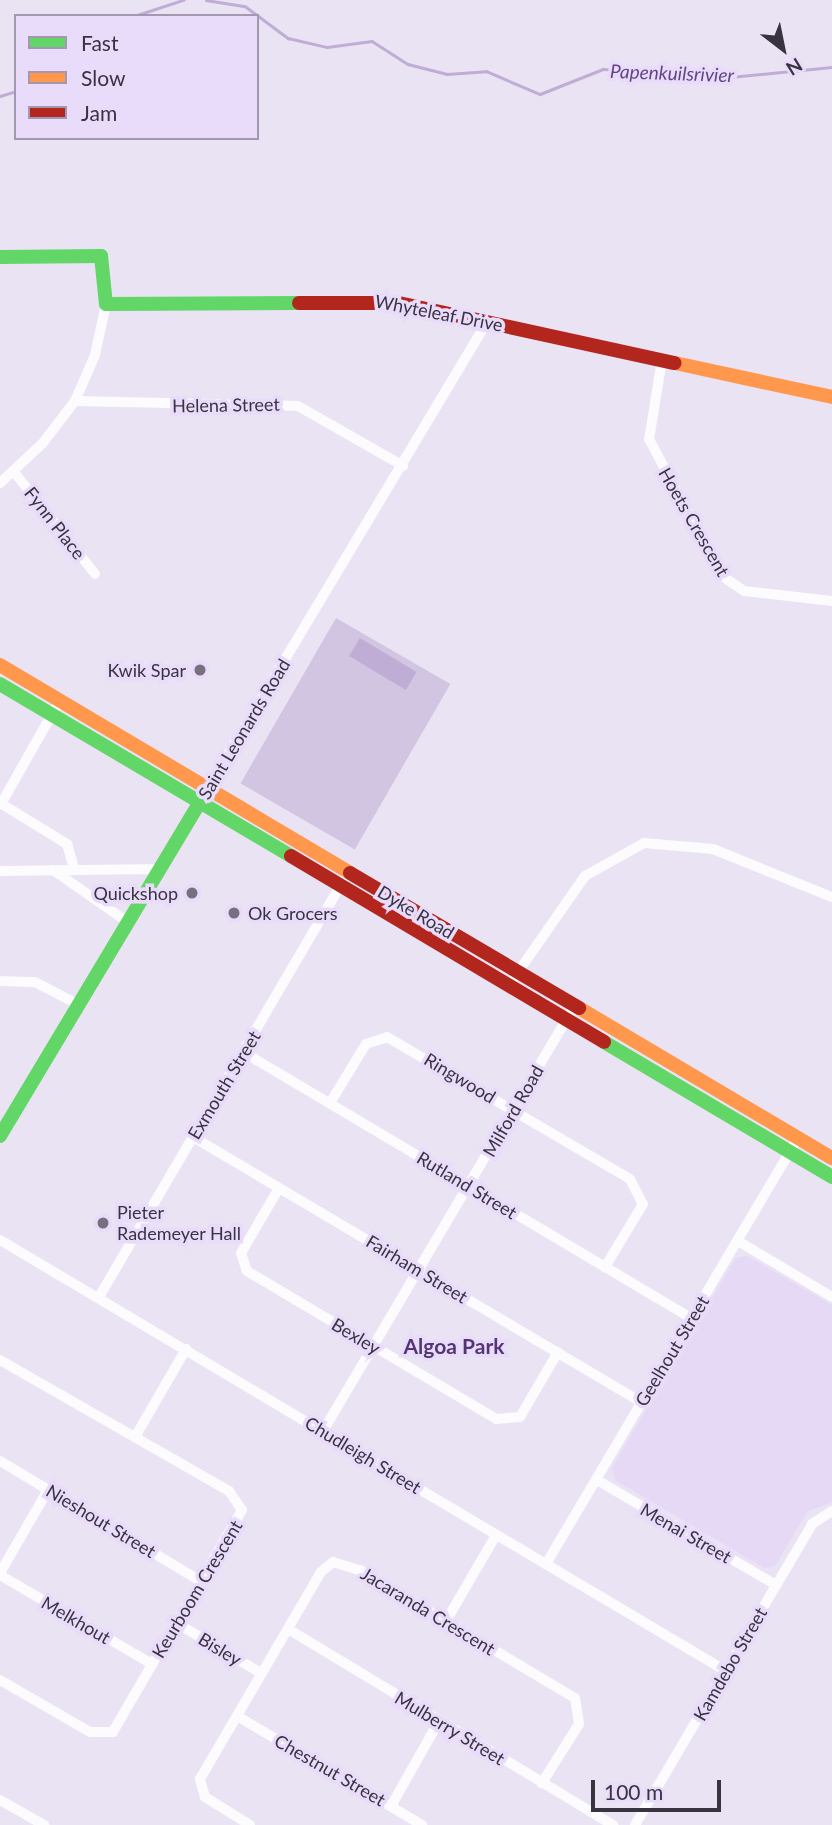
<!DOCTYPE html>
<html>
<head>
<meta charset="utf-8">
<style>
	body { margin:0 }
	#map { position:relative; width:832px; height:1825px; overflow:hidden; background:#eae3f4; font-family:Lato,sans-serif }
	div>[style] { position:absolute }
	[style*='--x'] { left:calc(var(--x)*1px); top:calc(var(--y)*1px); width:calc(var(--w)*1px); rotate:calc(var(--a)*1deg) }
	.built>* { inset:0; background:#e6d9f6 }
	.green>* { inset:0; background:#d1c5e1; transform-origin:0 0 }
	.water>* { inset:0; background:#bfadd6; transform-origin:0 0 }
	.stream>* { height:2.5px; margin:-1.25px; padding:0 1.25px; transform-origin:1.25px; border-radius:1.25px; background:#bfadd6 }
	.street>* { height:10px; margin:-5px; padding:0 5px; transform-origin:5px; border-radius:5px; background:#fcfbfd }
	.fast>* { height:14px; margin:-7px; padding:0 7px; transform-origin:7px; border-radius:7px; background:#63d668 }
	.slow>* { height:14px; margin:-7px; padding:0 7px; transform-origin:7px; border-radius:7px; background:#ff974d }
	.jam>* { height:14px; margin:-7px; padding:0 7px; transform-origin:7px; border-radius:7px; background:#b3261e }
	.dots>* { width:19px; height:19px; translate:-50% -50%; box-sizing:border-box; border:4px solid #e9dcfb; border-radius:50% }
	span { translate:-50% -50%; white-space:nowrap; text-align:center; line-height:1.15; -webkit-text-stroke:7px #e9dcfb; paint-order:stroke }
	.street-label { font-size:18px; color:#393340 }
	.poi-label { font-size:18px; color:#393340 }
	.right { translate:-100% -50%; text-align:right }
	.left { translate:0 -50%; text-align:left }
	.water-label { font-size:19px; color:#634485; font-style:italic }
	.quarter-label { font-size:21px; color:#533671; font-weight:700 }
	.legend { position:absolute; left:14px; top:14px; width:245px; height:126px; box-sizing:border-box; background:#e9dcfb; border:2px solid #a398b0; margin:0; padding:9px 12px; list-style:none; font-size:21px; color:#393340 }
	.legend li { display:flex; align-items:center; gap:14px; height:35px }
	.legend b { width:35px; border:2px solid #a398b0 }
	.north { position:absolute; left:748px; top:14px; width:70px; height:70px; -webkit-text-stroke:5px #e9dcfb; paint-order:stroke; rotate:148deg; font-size:19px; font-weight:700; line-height:28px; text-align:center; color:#393340 }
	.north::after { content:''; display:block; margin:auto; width:24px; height:32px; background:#393340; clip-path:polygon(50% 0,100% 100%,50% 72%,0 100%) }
	.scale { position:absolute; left:591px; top:1780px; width:130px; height:32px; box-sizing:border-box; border:4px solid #393340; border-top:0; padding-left:9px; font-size:21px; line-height:24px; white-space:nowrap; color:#393340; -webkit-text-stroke:5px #e9dcfb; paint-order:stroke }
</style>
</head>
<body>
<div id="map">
	<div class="built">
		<i style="clip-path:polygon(747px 1256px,832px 1305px,832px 1502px,807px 1512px,775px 1566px,764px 1568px,615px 1480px,612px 1468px,736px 1258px)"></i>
	</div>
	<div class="green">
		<i style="left:336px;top:618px;width:132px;height:191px;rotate:30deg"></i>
	</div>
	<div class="water">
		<i style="left:360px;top:638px;width:66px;height:21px;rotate:31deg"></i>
	</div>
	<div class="stream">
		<i style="--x:206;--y:0;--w:39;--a:9"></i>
		<i style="--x:245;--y:6;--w:54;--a:36.7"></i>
		<i style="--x:288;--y:38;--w:40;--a:13"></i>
		<i style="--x:327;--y:47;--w:45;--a:-7.6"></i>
		<i style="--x:372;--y:41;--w:43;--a:32.6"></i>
		<i style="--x:408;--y:64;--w:40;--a:14.4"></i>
		<i style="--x:447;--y:74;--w:39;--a:-4"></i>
		<i style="--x:486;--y:71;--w:59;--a:23.1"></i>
		<i style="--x:540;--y:94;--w:68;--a:-21.6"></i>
		<i style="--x:603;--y:69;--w:127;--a:3.6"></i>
		<i style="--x:730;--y:77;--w:102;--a:-5.6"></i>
		<i style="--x:134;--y:16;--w:52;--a:-18.1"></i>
		<i style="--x:0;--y:96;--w:17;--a:-17"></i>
	</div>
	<div class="street">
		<i style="--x:662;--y:360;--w:80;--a:99.3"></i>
		<i style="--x:649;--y:439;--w:155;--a:61.9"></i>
		<i style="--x:722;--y:576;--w:27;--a:34"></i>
		<i style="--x:744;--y:591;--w:89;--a:6.5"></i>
		<i style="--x:75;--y:401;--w:223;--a:1.3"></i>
		<i style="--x:298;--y:406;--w:121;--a:29.7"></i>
		<i style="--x:14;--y:472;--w:130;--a:51.5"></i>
		<i style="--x:0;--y:483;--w:57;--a:-42.9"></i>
		<i style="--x:42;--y:444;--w:54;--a:-52.5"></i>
		<i style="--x:75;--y:401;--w:50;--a:-66.5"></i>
		<i style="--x:95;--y:355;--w:52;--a:-77.8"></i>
		<i style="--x:209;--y:786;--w:541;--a:-59.07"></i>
		<i style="--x:0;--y:803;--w:79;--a:31.5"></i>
		<i style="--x:67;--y:844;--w:26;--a:74"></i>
		<i style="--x:1;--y:804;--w:117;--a:-60.4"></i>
		<i style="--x:53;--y:870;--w:93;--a:34.9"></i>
		<i style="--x:0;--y:871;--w:161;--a:-0.7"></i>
		<i style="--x:0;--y:981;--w:35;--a:2"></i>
		<i style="--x:35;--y:982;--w:50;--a:27.6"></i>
		<i style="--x:509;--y:985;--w:133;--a:-55.1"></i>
		<i style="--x:585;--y:876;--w:68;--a:-29.2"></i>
		<i style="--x:644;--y:843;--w:69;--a:5"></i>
		<i style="--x:713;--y:849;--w:128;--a:22"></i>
		<i style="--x:243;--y:1052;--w:521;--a:30.7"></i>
		<i style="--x:330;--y:1103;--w:69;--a:-58.6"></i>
		<i style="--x:366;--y:1044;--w:22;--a:-18"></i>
		<i style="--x:387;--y:1037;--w:281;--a:30.3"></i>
		<i style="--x:630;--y:1179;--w:28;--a:63"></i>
		<i style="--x:643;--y:1204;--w:74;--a:121.1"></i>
		<i style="--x:193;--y:1137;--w:521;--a:30.61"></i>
		<i style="--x:279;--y:1188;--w:75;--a:120.3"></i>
		<i style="--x:241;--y:1253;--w:19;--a:72"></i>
		<i style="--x:247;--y:1271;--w:290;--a:30.7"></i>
		<i style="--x:496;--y:1419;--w:24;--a:-5"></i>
		<i style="--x:520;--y:1417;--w:75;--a:-59.7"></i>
		<i style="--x:0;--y:1240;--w:844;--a:30.7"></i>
		<i style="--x:738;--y:1241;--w:109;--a:30.8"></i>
		<i style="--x:99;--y:1297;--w:484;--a:-59.6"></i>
		<i style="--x:0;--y:1360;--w:264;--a:29.8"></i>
		<i style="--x:229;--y:1491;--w:23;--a:56"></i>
		<i style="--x:242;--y:1510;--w:257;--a:120.2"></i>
		<i style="--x:113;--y:1732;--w:23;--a:180"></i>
		<i style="--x:90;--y:1732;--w:104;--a:-150"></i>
		<i style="--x:323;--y:1431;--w:493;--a:-59.4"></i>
		<i style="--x:135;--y:1437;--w:102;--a:-59.9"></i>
		<i style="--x:0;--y:1461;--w:235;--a:30.9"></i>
		<i style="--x:597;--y:1480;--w:208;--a:30.4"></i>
		<i style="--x:546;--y:1564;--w:495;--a:-59.4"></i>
		<i style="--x:0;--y:1573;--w:96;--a:-60"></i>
		<i style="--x:0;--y:1575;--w:176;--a:30.4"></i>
		<i style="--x:446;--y:1621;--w:99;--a:-59.8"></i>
		<i style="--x:178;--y:1624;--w:96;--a:30.6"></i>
		<i style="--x:288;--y:1629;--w:380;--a:31.1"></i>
		<i style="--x:237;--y:1716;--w:215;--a:30.5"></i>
		<i style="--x:0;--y:1800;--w:51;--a:29.6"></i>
		<i style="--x:391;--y:1806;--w:98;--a:-60.5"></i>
		<i style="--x:250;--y:1825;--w:53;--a:-148.1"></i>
		<i style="--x:205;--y:1797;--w:19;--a:-106"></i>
		<i style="--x:200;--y:1779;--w:240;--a:-59.7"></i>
		<i style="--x:321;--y:1572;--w:16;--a:-40"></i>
		<i style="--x:333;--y:1562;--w:28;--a:17"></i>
		<i style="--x:360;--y:1570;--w:250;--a:30.8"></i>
		<i style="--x:575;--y:1698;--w:26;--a:81"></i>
		<i style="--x:579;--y:1724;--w:70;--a:122.1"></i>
		<i style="--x:635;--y:1825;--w:349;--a:-59.5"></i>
		<i style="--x:812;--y:1524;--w:24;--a:-33"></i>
	</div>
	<div class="fast">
		<i style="--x:0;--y:257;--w:101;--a:-0.6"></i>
		<i style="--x:101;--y:256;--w:48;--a:84.1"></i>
		<i style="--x:106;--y:304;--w:193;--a:-0.3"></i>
		<i style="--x:0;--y:684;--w:338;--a:30.6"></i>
		<i style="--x:604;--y:1042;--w:265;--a:30.6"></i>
		<i style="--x:0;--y:1136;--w:397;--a:-59.1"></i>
	</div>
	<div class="slow">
		<i style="--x:675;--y:363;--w:161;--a:12.2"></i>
		<i style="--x:0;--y:665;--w:407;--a:30.7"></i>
		<i style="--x:579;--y:1008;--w:294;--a:30.7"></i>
	</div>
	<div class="jam">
		<i style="--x:299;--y:303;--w:100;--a:0"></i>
		<i style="--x:399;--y:303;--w:282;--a:12.3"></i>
		<i style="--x:291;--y:856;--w:364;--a:30.7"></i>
		<i style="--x:350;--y:873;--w:266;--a:30.5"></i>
	</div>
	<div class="dots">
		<i style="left:200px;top:670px;background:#77717f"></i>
		<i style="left:192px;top:893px;background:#77717f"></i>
		<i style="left:234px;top:913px;background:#77717f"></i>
		<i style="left:103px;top:1223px;background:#77717f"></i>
	</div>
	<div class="street-label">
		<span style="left:439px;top:313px;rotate:11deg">Whyteleaf Drive</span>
		<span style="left:226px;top:405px;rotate:-1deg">Helena Street</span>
		<span style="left:694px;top:522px;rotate:60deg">Hoets Crescent</span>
		<span style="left:55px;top:523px;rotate:52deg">Fynn Place</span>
		<span style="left:244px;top:729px;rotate:-59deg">Saint Leonards Road</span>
		<span style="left:416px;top:912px;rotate:31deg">Dyke Road</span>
		<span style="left:460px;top:1078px;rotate:31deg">Ringwood</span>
		<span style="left:224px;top:1085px;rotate:-59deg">Exmouth Street</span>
		<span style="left:513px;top:1111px;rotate:-60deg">Milford Road</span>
		<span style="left:467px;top:1185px;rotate:31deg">Rutland Street</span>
		<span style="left:417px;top:1269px;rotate:31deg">Fairham Street</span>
		<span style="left:356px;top:1336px;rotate:31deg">Bexley</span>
		<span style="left:672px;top:1351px;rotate:-59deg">Geelhout Street</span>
		<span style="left:363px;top:1455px;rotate:31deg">Chudleigh Street</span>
		<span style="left:101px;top:1521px;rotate:31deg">Nieshout Street</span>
		<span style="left:686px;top:1533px;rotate:30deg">Menai Street</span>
		<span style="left:197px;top:1589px;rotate:-59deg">Keurboom Crescent</span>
		<span style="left:428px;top:1611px;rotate:31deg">Jacaranda Crescent</span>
		<span style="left:76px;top:1620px;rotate:30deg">Melkhout</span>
		<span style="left:220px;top:1649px;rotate:31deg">Bisley</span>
		<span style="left:730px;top:1664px;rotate:-60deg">Kamdebo Street</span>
		<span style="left:450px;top:1728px;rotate:31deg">Mulberry Street</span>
		<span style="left:330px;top:1770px;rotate:30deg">Chestnut Street</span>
	</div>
	<div class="poi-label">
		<span class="right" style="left:186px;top:670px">Kwik Spar</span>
		<span class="right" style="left:178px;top:893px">Quickshop</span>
		<span class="left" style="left:248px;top:913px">Ok Grocers</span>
		<span class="left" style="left:117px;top:1223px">Pieter<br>Rademeyer Hall</span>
	</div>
	<div class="water-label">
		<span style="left:672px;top:73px;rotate:2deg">Papenkuilsrivier</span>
	</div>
	<div class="quarter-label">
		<span style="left:454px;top:1346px">Algoa Park</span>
	</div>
	<ul class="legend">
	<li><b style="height:9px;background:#63d668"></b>Fast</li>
	<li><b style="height:9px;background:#ff974d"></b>Slow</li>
	<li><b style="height:9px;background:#b3261e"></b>Jam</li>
	</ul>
	<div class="north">N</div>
	<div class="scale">100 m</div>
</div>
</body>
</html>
